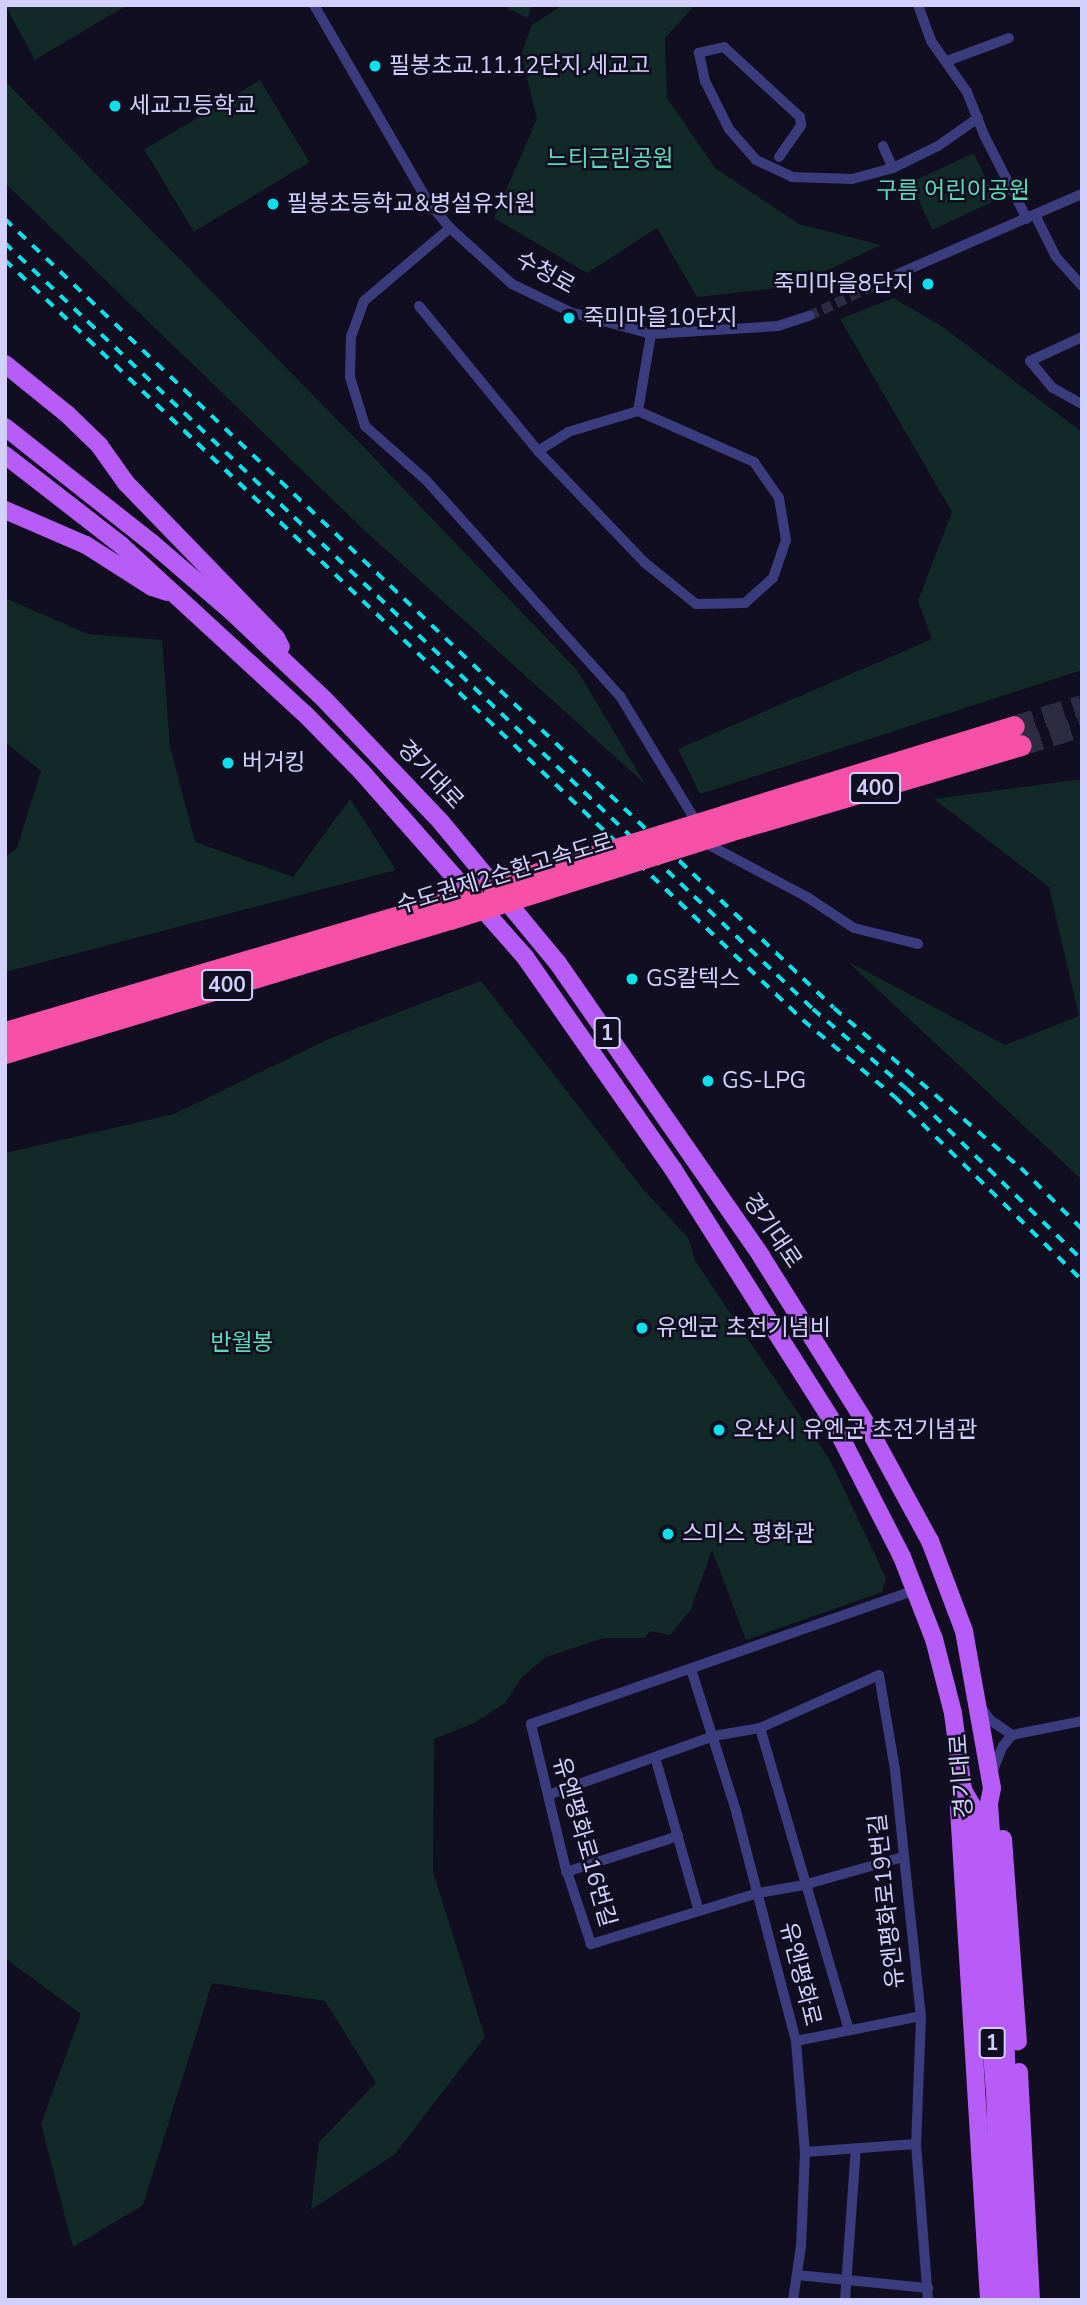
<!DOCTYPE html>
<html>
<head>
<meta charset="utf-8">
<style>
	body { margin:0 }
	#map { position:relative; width:1087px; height:2305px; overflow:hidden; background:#100e20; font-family:"Nunito Sans","Noto Sans KR",sans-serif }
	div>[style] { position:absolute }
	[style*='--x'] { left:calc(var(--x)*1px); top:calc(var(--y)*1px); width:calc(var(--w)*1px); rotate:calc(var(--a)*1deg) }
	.green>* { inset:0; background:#112a28; transform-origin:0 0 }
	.minor-tunnel>* { height:10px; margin-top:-5px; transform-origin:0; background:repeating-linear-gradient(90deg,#2d2b41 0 10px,transparent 0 15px) }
	.motorway-tunnel>* { height:21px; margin-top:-10.5px; transform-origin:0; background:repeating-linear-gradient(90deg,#2d2b41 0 21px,transparent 0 31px) }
	.minor>* { height:10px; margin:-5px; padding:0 5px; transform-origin:5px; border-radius:5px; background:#3b3c7d }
	.primary>* { height:18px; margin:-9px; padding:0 9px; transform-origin:9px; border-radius:9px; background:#b75cf7 }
	.motorway>* { height:21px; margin:-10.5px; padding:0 10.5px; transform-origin:10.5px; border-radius:10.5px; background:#f751a7 }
	.rail>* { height:3.5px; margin-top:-1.75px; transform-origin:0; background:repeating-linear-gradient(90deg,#0ce0ed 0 10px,transparent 0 19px) }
	.motorway-bridge>* { height:21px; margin:-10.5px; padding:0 10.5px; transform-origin:10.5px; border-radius:10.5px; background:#f751a7 }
	.dots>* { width:19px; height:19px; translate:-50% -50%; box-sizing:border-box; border:4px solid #100e20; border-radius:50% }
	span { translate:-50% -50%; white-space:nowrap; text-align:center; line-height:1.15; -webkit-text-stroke:5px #100e20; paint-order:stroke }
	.shield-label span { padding:2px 5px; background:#100e20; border:2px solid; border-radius:5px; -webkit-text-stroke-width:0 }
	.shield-label { font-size:21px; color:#d3d0fd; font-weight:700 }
	.poi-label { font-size:23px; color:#d3d0fd }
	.left { translate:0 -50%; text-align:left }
	.right { translate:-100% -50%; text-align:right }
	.park-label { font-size:23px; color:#60d9b5 }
	.street-label { font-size:23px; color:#d3d0fd }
	.frame { position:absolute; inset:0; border:7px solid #d3d0fd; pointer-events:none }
</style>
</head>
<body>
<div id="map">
	<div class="green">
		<i style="clip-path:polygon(5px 5px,127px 5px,35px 60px)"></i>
		<i style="clip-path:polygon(509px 5px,531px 5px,528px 18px,508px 9px)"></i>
		<i style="clip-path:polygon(562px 5px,695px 5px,665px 38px,667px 98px,715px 168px,799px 224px,881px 245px,794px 286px,697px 297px,657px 228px,587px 273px,494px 218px,537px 119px,521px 54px,532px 25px)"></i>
		<i style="left:260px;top:80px;width:96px;height:135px;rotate:59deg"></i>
		<i style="clip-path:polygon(5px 81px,356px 439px,577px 670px,645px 784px,362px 528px,5px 183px)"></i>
		<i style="left:974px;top:153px;width:52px;height:70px;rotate:65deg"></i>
		<i style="clip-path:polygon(893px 298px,940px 325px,1082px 432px,1082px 670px,700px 794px,678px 749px,932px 639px,918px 601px,952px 512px,840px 319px)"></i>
		<i style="clip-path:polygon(5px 598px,88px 634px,162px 640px,170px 747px,195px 842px,293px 877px,350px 799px,396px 870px,5px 972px,5px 857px,17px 848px,41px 771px,5px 742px)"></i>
		<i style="clip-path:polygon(1082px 779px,1082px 1180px,847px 961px,1005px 1045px,1079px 1016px,1049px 887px,934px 799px)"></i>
		<i style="clip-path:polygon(481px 981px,642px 1188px,689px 1239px,695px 1261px,830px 1460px,886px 1578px,882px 1592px,746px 1640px,712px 1550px,691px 1609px,670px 1635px,650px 1631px,645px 1638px,604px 1638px,546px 1657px,522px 1677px,505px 1703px,474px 1723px,434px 1739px,433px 1872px,485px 2037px,394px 2155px,311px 2210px,319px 2142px,376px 2083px,325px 2001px,212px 1983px,143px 2205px,73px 2247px,41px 2124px,81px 2014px,5px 1958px,5px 1153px,174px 1114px,331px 1038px)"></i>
	</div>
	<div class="minor-tunnel">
		<i style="--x:809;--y:316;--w:101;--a:-25.3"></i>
	</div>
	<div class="motorway-tunnel">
		<i style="--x:1014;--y:726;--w:71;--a:-17.2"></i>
		<i style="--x:1021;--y:745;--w:64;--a:-17.3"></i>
	</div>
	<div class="minor">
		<i style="--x:314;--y:5;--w:229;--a:59.9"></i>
		<i style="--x:429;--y:203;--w:33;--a:50"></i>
		<i style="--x:450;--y:228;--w:84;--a:42.1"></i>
		<i style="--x:512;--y:284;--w:64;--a:25.8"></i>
		<i style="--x:570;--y:312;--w:84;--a:15.2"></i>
		<i style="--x:651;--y:334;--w:127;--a:-3.6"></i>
		<i style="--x:778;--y:326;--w:33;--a:-18"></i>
		<i style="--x:918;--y:5;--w:38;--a:70"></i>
		<i style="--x:931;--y:41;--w:62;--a:54.8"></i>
		<i style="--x:967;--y:92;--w:46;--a:68.4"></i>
		<i style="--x:984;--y:135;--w:94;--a:62.9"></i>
		<i style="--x:947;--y:61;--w:66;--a:-20.4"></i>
		<i style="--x:883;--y:146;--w:24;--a:66"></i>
		<i style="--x:893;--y:168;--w:50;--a:-26.1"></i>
		<i style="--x:938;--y:146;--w:49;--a:-35"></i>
		<i style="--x:779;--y:157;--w:39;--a:-55"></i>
		<i style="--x:801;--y:125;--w:8;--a:-97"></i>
		<i style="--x:800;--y:117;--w:103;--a:-137.4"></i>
		<i style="--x:724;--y:47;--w:26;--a:167"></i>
		<i style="--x:699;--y:53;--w:29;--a:78"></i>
		<i style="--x:705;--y:81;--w:54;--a:63.4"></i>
		<i style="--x:729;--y:129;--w:41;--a:48.9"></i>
		<i style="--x:756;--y:160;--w:40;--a:25"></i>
		<i style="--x:792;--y:177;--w:60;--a:1.9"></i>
		<i style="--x:852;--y:179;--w:42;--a:-15"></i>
		<i style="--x:1035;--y:215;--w:47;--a:63.4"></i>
		<i style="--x:1056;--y:257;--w:39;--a:48"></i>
		<i style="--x:450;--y:228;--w:113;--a:139.7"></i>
		<i style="--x:364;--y:301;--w:37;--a:110"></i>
		<i style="--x:351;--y:336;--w:41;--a:91.4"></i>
		<i style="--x:350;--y:377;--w:51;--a:73"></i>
		<i style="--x:365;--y:426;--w:81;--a:41.5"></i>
		<i style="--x:426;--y:480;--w:290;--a:48.1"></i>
		<i style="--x:620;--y:696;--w:175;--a:58.8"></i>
		<i style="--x:711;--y:846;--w:109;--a:28"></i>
		<i style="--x:807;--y:897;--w:56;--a:33.4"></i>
		<i style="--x:854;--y:928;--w:66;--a:14"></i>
		<i style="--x:900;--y:273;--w:198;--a:-23.5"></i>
		<i style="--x:419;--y:306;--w:188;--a:50.6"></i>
		<i style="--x:538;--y:451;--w:36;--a:-32"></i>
		<i style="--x:568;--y:432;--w:73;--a:-16.7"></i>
		<i style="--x:638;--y:411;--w:78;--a:-80.4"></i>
		<i style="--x:1082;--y:337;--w:57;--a:155.2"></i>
		<i style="--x:1030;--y:361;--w:35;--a:50"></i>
		<i style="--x:1053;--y:388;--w:33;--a:29"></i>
		<i style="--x:538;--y:451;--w:153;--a:46.3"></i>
		<i style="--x:644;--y:562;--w:67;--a:38.9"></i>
		<i style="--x:696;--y:604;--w:49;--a:-1.2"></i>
		<i style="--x:745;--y:603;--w:38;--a:-42"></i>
		<i style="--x:773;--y:578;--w:40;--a:-71.1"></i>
		<i style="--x:786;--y:540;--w:43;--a:-99.5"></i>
		<i style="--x:779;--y:498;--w:44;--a:-124.8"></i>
		<i style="--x:754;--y:462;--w:127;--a:-156.3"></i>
		<i style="--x:691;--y:1669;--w:149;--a:72.4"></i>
		<i style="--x:736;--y:1811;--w:238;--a:75.4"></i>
		<i style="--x:796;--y:2041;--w:111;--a:85.4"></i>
		<i style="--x:805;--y:2152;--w:94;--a:92.4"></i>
		<i style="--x:801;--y:2246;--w:55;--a:98.4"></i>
		<i style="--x:981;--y:1707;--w:16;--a:55"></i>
		<i style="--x:990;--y:1720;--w:27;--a:34"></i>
		<i style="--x:760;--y:1728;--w:315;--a:73.6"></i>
		<i style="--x:655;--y:1757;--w:160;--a:74.1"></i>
		<i style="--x:991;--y:1775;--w:31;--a:-68"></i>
		<i style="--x:1003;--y:1746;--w:14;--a:-51"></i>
		<i style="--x:1012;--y:1735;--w:71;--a:-11.3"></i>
		<i style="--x:548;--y:1795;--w:176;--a:-19.6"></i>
		<i style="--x:714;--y:1736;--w:47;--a:-9.9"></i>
		<i style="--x:760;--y:1728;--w:130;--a:-24"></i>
		<i style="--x:879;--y:1675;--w:96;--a:80.4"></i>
		<i style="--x:895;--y:1770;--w:247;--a:84"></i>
		<i style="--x:921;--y:2016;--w:128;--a:92.2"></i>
		<i style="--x:916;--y:2144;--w:156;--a:85.6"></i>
		<i style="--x:903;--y:1857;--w:103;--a:164.2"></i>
		<i style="--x:804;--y:1885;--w:47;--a:170.1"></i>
		<i style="--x:758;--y:1893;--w:175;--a:163"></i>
		<i style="--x:591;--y:1944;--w:82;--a:-108.4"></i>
		<i style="--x:565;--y:1866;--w:146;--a:-103.5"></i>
		<i style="--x:531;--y:1724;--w:408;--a:-19.2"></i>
		<i style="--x:566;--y:1872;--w:118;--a:-17.8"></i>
		<i style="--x:796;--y:2041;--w:127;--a:-11.3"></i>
		<i style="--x:805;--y:2152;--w:111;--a:-4.1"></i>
		<i style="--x:797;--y:2275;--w:132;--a:5.7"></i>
		<i style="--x:845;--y:2300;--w:152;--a:-85.9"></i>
	</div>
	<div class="primary">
		<i style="--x:5;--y:364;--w:80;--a:38.9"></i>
		<i style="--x:67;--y:414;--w:45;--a:44.1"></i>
		<i style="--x:99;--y:445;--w:47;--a:54.6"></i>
		<i style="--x:126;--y:483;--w:216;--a:45.9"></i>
		<i style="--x:276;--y:638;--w:10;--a:61"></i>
		<i style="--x:5;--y:427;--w:187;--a:38.3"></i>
		<i style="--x:152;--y:543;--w:104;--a:40.7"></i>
		<i style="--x:231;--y:611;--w:128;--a:43.4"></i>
		<i style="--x:324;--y:699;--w:170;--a:46.4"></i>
		<i style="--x:441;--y:822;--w:182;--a:50.4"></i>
		<i style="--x:557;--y:962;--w:358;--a:55.2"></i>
		<i style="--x:761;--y:1256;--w:196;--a:57.9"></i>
		<i style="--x:865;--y:1422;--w:136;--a:61.4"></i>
		<i style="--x:930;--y:1541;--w:96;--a:69.3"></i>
		<i style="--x:964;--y:1631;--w:159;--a:79.9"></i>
		<i style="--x:992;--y:1788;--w:16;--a:101"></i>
		<i style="--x:989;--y:1804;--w:228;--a:86"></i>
		<i style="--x:1005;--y:2031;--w:269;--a:87.7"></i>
		<i style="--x:5;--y:455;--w:147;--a:37.8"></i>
		<i style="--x:121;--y:545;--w:248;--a:42.6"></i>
		<i style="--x:304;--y:713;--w:81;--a:45.5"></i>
		<i style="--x:361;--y:771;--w:248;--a:48.6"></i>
		<i style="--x:525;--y:957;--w:259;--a:55.1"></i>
		<i style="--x:673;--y:1169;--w:302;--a:57.7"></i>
		<i style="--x:834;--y:1424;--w:149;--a:62.9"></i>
		<i style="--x:902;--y:1557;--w:88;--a:68.7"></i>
		<i style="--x:934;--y:1639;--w:76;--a:75.6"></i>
		<i style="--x:953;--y:1713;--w:78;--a:82.6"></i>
		<i style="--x:963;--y:1790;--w:20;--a:60"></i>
		<i style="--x:973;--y:1807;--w:284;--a:85.6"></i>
		<i style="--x:995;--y:2090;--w:210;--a:88.1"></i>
		<i style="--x:5;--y:510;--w:88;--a:23.4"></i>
		<i style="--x:86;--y:545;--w:78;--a:32.5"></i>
		<i style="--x:152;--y:587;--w:16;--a:18"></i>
		<i style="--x:963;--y:1790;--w:19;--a:102"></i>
		<i style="--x:959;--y:1809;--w:492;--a:86.5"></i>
		<i style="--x:1003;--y:1839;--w:203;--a:85.8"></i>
		<i style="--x:1019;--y:2072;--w:228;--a:87"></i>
	</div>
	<div class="motorway">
		<i style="--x:725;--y:815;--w:302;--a:-17.1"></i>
		<i style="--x:729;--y:831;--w:304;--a:-16.4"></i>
		<i style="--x:5;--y:1032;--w:435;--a:-16.4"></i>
		<i style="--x:5;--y:1053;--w:465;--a:-16.8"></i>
	</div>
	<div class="rail">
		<i style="--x:5;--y:219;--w:1144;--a:43.58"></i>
		<i style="--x:834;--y:1008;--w:246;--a:40.6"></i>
		<i style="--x:1021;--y:1168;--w:86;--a:45"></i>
		<i style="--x:5;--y:243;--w:1113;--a:43.47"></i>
		<i style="--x:813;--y:1009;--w:123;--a:40.4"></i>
		<i style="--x:907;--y:1089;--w:245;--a:44.3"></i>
		<i style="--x:5;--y:260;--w:1102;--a:43.6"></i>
		<i style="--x:803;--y:1020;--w:120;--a:39.9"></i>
		<i style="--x:895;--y:1097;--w:262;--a:44.4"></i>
	</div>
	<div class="motorway-bridge">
		<i style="--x:422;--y:909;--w:317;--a:-17.2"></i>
		<i style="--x:450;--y:919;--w:293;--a:-17.5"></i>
	</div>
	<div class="dots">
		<i style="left:375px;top:66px;background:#0ce0ed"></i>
		<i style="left:115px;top:106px;background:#0ce0ed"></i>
		<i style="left:273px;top:204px;background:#0ce0ed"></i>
		<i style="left:928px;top:284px;background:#0ce0ed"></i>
		<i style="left:569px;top:318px;background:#0ce0ed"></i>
		<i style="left:228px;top:763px;background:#0ce0ed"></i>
		<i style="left:632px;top:979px;background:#0ce0ed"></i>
		<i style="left:708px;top:1081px;background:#0ce0ed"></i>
		<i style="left:642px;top:1328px;background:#0ce0ed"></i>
		<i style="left:719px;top:1430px;background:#0ce0ed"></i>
		<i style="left:668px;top:1534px;background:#0ce0ed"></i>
	</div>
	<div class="shield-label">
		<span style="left:875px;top:788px">400</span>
		<span style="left:227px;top:985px">400</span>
		<span style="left:607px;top:1033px">1</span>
		<span style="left:992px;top:2043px">1</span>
	</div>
	<div class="poi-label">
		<span class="left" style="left:389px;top:66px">필봉초교.11.12단지.세교고</span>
		<span class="left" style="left:129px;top:106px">세교고등학교</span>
		<span class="left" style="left:287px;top:204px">필봉초등학교&amp;병설유치원</span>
		<span class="right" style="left:914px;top:284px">죽미마을8단지</span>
		<span class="left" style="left:583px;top:318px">죽미마을10단지</span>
		<span class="left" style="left:242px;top:763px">버거킹</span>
		<span class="left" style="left:646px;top:979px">GS칼텍스</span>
		<span class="left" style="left:722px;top:1081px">GS-LPG</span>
		<span class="left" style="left:656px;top:1328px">유엔군 초전기념비</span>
		<span class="left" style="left:733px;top:1430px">오산시 유엔군 초전기념관</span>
		<span class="left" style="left:682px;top:1534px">스미스 평화관</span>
	</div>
	<div class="park-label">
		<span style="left:610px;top:159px">느티근린공원</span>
		<span style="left:953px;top:191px">구름 어린이공원</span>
		<span style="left:242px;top:1343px">반월봉</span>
	</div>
	<div class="street-label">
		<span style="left:545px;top:273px;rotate:29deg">수청로</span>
		<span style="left:430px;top:775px;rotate:47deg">경기대로</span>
		<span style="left:505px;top:874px;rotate:-17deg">수도권제2순환고속도로</span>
		<span style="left:772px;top:1231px;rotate:56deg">경기대로</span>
		<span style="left:962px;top:1776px;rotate:-94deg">경기대로</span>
		<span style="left:584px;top:1842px;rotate:74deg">유엔평화로16번길</span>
		<span style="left:887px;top:1901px;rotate:-96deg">유엔평화로19번길</span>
		<span style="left:800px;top:1974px;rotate:76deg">유엔평화로</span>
	</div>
	<div class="frame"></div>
</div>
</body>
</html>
